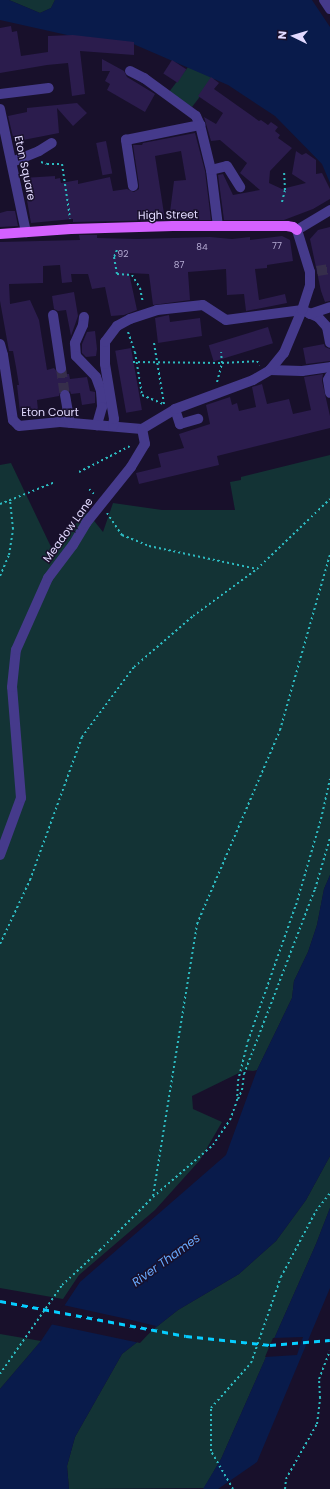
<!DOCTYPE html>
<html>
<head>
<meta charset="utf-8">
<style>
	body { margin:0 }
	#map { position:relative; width:330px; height:1489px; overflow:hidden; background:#18102b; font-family:Poppins,sans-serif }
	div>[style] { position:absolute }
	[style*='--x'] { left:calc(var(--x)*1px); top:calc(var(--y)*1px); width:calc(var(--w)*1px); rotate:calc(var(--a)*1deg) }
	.green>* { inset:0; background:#133335 }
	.water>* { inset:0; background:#091b4b }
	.pier>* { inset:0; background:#18102b }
	.building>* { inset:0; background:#2b1c4d; transform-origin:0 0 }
	.minor-tunnel>* { height:10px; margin-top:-5px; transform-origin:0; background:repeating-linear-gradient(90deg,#362e4b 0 10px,transparent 0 15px) }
	.path>* { height:2px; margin-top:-1px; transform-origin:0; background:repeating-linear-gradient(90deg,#2dbbc1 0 2px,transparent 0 5px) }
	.minor>* { height:10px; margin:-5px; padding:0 5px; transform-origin:5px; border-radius:5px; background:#453a8b }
	.major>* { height:10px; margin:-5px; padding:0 5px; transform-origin:5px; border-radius:5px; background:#d461ff }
	.rail>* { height:3px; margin-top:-1.5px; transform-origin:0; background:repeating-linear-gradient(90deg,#06cdff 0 6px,transparent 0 11px) }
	span { translate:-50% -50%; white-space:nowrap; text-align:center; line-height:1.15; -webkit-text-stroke:3px #18102b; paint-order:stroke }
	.number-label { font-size:9px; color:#b4aad2 }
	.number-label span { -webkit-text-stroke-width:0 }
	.street-label { font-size:11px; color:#e2daff }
	.water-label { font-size:12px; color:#68aaff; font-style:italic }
	.north { position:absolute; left:274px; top:16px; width:40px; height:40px; -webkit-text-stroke:3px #18102b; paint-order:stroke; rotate:275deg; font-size:11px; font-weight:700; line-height:16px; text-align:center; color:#e2daff }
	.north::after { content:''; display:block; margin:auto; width:14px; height:18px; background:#e2daff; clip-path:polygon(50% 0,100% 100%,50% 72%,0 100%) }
</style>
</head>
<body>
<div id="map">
	<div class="green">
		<i style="clip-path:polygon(9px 0,55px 0,51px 8px,40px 13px)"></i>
		<i style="clip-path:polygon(188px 67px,214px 78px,192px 107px,169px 92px)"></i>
		<i style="clip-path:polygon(330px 455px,330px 875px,324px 889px,317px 925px,308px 952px,294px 981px,292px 998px,257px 1070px,253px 1071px,245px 1070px,192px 1096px,193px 1109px,222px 1122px,200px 1160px,155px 1210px,79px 1275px,63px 1299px,0 1288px,0 465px,11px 463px,52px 549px,87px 512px,103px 532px,113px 503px,162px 510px,235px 510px,230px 482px,241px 480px,241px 477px)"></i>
		<i style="clip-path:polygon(330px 1156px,330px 1208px,316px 1244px,221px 1459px,204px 1488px,69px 1489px,67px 1466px,75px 1437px,122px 1354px,178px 1310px,239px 1274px,276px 1241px,306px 1200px)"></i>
		<i style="clip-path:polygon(0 1334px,41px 1341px,0 1389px)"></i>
	</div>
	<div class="water">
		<i style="clip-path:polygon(0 0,9px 0,40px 13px,51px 8px,55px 0,312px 0,330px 27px,330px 183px,322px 164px,275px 116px,228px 85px,131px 43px,76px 37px,0 20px)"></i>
		<i style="clip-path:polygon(330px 875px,330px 1156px,306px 1200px,276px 1241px,239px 1274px,178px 1310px,122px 1354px,75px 1437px,67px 1466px,69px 1489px,0 1489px,0 1389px,41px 1341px,80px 1282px,226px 1155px,257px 1070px,292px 998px,294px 981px,308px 952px,317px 925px,324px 889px)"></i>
		<i style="clip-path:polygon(330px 1208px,330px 1288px,257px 1462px,218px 1489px,203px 1489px,221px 1459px,316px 1244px)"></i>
	</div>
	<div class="pier">
		<i style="clip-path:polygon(63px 1305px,127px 1319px,156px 1326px,140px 1343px,50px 1324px)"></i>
		<i style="clip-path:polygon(303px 1337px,297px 1355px,265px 1357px,273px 1338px)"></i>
	</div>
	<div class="building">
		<i style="clip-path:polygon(11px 26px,12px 32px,17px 31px,21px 56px,48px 52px,48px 36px,73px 35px,134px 42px,134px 55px,80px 51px,85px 94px,72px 96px,68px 63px,47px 65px,0 73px,0 28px)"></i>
		<i style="clip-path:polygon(102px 59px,124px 71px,127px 77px,155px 94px,145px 112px,107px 90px,110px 84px,105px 81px,110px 71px,102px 71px)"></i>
		<i style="left:172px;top:60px;width:17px;height:16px;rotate:33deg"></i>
		<i style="clip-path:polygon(211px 77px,219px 83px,214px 89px,259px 121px,261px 120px,268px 125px,271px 122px,278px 127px,275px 131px,280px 135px,278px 138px,292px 148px,270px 171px,269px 183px,282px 189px,306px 183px,292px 174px,296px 151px,302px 155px,306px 153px,316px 160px,316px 174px,322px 173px,330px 189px,330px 199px,313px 209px,284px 220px,224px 220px,218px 175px,223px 174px,233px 195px,260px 190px,240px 173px,247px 163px,220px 140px,211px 141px,204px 117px,216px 124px,223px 113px,198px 96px)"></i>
		<i style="clip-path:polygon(77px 103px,87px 113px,73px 126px,57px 108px,59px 133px,18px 141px,16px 136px,13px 137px,8px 116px,27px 112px,27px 108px)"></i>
		<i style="clip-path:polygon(195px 133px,205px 171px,211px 220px,169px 220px,174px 181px,186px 180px,181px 151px,155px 156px,165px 220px,73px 222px,73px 219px,31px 223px,23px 178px,55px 176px,55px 179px,60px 178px,61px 183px,78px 180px,78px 184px,110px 177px,113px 191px,127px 189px,134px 192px,139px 189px,139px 185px,133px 145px,142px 145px,143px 143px)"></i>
		<i style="left:106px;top:141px;width:33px;height:10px;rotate:79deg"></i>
		<i style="clip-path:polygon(7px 211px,15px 211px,18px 226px,0 227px,0 213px)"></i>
		<i style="clip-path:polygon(330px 227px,330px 301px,325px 302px,321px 291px,310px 239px,318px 230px)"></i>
		<i style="clip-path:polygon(79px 235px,97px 235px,97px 238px,137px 239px,210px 237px,232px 239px,250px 237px,250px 240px,282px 236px,290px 240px,293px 261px,267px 265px,267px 268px,255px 269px,259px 300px,285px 294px,287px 303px,246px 311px,244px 294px,227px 295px,226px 269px,188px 272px,190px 300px,153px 305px,149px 274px,129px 273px,137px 310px,124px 315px,111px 316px,105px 287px,92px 289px,88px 274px,71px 274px,72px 282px,62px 283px,60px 265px,43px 266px,43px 283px,9px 284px,10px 304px,30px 300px,39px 320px,47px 370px,54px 368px,59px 374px,69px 374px,70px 379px,87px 377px,90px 391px,95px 392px,95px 403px,82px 405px,80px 393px,71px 394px,70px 391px,64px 389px,61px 390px,59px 396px,37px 400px,38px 410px,20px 412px,17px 385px,19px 385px,16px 367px,13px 351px,9px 351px,0 301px,0 242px,80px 240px)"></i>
		<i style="clip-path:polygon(74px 292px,78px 316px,71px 336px,66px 310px,58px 311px,54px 309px,52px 296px)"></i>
		<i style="clip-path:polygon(169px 315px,170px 322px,200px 318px,202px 336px,158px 343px,155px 318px)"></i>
		<i style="left:268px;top:327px;width:17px;height:62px;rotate:73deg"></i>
		<i style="clip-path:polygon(95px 331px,97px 349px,96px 356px,86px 357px,82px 353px,82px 344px,87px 332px)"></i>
		<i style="clip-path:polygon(324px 344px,325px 347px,330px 349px,330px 361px,306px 364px,303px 348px)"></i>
		<i style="left:131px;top:348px;width:63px;height:16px;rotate:80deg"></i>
		<i style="clip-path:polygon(323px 374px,322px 381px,330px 416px,330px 428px,217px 456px,219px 465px,139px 484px,136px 473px,161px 467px,158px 454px,184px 448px,179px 434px,210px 424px,206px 405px,230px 397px,232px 405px,237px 403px,239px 411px,256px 407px,252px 387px,262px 384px,267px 404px,289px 399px,293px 414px,311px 410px,304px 377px)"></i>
	</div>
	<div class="minor-tunnel">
		<i style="--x:317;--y:271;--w:13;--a:-9"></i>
		<i style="--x:61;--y:368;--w:27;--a:82"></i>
	</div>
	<div class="path">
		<i style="--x:41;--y:162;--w:6;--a:18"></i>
		<i style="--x:47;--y:164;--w:15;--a:0"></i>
		<i style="--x:62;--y:164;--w:55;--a:81.6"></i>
		<i style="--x:282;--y:202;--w:12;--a:-76"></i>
		<i style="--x:285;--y:190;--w:18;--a:-93"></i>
		<i style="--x:117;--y:250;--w:8;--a:113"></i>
		<i style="--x:114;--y:257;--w:17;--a:80"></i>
		<i style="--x:117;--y:274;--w:15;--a:4"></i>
		<i style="--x:132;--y:275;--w:15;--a:58"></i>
		<i style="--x:140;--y:288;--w:15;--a:79"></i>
		<i style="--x:128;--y:332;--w:21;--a:71"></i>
		<i style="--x:135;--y:352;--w:44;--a:80.8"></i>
		<i style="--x:142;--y:395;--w:23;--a:23"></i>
		<i style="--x:154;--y:343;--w:62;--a:80.7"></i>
		<i style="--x:133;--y:362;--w:89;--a:0.6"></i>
		<i style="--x:222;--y:363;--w:35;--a:-3"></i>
		<i style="--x:257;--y:361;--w:5;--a:53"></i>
		<i style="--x:217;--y:382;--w:20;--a:-75"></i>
		<i style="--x:222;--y:363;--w:11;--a:-95"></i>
		<i style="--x:79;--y:472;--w:57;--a:-27"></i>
		<i style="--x:89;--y:489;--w:8;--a:45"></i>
		<i style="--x:0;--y:504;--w:59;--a:-21.8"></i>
		<i style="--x:107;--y:513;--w:27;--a:56"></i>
		<i style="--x:122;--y:535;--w:29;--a:22"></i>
		<i style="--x:149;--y:546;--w:110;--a:12"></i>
		<i style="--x:0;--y:576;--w:23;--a:-67"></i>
		<i style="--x:9;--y:555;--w:26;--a:-81"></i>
		<i style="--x:13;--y:529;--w:29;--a:-96"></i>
		<i style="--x:0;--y:944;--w:71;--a:-64.9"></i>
		<i style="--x:30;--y:880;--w:152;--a:-70"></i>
		<i style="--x:82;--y:737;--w:87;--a:-53.4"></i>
		<i style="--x:134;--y:667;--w:78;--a:-40.8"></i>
		<i style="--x:193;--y:616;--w:79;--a:-36.3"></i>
		<i style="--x:257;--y:569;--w:101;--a:-43.8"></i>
		<i style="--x:238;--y:1099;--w:10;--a:-66"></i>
		<i style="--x:242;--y:1090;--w:16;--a:-83"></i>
		<i style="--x:244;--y:1074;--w:198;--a:-69"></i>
		<i style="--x:315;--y:889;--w:53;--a:-73.6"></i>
		<i style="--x:153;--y:1196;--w:276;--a:-80.8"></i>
		<i style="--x:197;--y:924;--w:211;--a:-66.8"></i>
		<i style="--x:280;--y:730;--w:182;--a:-74.1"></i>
		<i style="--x:0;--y:1374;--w:108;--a:-55.1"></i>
		<i style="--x:62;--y:1285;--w:52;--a:-42.6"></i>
		<i style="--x:100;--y:1250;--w:75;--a:-45"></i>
		<i style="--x:153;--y:1197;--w:79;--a:-40.9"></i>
		<i style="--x:213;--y:1145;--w:30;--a:-56"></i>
		<i style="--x:230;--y:1120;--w:20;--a:-70"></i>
		<i style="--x:237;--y:1101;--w:20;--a:-87"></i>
		<i style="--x:238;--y:1081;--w:41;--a:-76"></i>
		<i style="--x:248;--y:1041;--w:144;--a:-70.6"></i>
		<i style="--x:296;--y:905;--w:90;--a:-73.8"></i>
		<i style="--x:321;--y:819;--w:41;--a:-77.3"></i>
		<i style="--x:233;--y:1489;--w:44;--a:-120.1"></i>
		<i style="--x:211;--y:1451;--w:43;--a:-90"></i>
		<i style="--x:211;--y:1408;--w:60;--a:-48.4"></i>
		<i style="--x:251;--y:1363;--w:91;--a:-70.8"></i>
		<i style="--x:281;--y:1277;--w:75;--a:-62.1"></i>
		<i style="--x:316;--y:1211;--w:23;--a:-52"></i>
		<i style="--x:285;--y:1489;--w:10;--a:-84"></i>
		<i style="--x:286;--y:1479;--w:63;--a:-60.6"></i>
		<i style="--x:317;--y:1424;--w:26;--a:-83"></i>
		<i style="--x:320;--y:1398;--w:19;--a:-93"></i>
		<i style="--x:319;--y:1379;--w:30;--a:-69"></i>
	</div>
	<div class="minor">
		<i style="--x:324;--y:0;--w:11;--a:56"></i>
		<i style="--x:130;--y:71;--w:16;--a:27"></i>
		<i style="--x:144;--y:78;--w:64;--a:36.2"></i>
		<i style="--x:196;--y:116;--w:10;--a:66"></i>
		<i style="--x:200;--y:125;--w:46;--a:76.3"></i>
		<i style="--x:211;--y:170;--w:56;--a:82.9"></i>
		<i style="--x:0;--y:94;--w:49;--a:-7"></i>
		<i style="--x:0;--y:109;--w:126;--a:78.1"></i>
		<i style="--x:12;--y:162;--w:29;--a:-22"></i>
		<i style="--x:39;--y:151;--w:15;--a:-32"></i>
		<i style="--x:211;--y:170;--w:16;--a:-14"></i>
		<i style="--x:227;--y:166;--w:25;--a:58"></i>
		<i style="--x:133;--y:186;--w:47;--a:-98.7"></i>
		<i style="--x:126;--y:140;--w:76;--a:-11.5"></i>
		<i style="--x:302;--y:310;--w:17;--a:24"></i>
		<i style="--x:318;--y:317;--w:13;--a:48"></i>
		<i style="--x:327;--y:327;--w:16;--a:79"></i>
		<i style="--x:310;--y:314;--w:21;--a:-19"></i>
		<i style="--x:53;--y:315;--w:54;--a:81.4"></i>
		<i style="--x:84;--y:317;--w:8;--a:97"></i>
		<i style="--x:83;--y:325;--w:20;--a:114"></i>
		<i style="--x:75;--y:343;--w:13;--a:86"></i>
		<i style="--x:76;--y:356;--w:29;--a:46"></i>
		<i style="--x:96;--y:377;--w:15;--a:70"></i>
		<i style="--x:101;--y:391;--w:16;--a:86"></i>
		<i style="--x:102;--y:407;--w:19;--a:106"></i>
		<i style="--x:0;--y:344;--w:11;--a:75"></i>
		<i style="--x:3;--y:355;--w:66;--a:81.3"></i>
		<i style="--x:13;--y:420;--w:8;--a:45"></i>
		<i style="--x:19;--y:426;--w:41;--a:-5.6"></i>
		<i style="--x:60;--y:422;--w:82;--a:4.9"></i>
		<i style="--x:270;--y:370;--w:32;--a:2"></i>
		<i style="--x:302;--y:371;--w:28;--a:-8"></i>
		<i style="--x:330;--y:376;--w:4;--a:117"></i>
		<i style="--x:328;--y:380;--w:13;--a:81"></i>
		<i style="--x:65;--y:395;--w:28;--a:80"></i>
		<i style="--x:175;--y:409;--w:16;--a:72"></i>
		<i style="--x:180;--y:424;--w:19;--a:-16"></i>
		<i style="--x:113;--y:426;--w:7;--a:-82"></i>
		<i style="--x:114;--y:419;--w:56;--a:-99.3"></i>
		<i style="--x:105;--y:364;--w:22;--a:-90"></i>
		<i style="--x:105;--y:342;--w:20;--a:-53"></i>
		<i style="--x:117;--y:326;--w:15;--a:-28"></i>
		<i style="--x:130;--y:319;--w:28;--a:-18"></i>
		<i style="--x:157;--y:310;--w:46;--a:-6.2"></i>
		<i style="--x:203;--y:305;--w:27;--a:33"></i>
		<i style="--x:226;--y:320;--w:77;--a:-7.5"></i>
		<i style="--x:142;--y:429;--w:39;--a:-31"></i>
		<i style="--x:175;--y:409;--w:83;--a:-20.4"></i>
		<i style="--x:253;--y:380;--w:20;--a:-30"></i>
		<i style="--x:270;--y:370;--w:22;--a:-51"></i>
		<i style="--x:284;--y:353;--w:47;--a:-67.3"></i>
		<i style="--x:302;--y:310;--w:25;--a:-72"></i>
		<i style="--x:310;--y:286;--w:14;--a:-90"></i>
		<i style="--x:310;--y:272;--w:44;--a:-107.2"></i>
		<i style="--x:297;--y:230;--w:39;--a:-31"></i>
		<i style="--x:0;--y:855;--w:61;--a:-69.8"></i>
		<i style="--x:21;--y:798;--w:111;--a:-94.6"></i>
		<i style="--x:12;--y:687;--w:37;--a:-84"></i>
		<i style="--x:16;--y:650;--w:79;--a:-66"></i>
		<i style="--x:48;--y:578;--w:41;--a:-52.9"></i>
		<i style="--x:73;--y:545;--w:26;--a:-59"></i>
		<i style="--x:86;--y:523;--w:72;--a:-51.2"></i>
		<i style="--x:131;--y:467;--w:27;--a:-59"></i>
		<i style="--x:145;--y:444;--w:15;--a:-101"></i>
	</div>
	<div class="major">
		<i style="--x:0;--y:234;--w:71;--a:-4"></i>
		<i style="--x:71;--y:229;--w:102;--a:-1.7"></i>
		<i style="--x:173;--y:226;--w:114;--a:0"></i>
		<i style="--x:287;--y:226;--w:6;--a:9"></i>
		<i style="--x:293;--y:227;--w:5;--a:37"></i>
	</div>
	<div class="rail">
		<i style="--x:0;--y:1301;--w:189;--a:10.7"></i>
		<i style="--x:186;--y:1336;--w:84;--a:6.1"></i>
		<i style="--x:270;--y:1345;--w:60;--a:-4.8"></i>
	</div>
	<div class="number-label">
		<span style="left:277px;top:246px">77</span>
		<span style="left:202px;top:247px">84</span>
		<span style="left:123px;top:254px">92</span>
		<span style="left:179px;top:265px">87</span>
	</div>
	<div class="street-label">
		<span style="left:25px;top:168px;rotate:78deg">Eton Square</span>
		<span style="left:168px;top:215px;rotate:-1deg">High Street</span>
		<span style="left:50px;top:412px">Eton Court</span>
		<span style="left:68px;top:530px;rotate:-54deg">Meadow Lane</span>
	</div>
	<div class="water-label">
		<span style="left:166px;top:1260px;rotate:-36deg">River Thames</span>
	</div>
	<div class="north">N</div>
</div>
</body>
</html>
